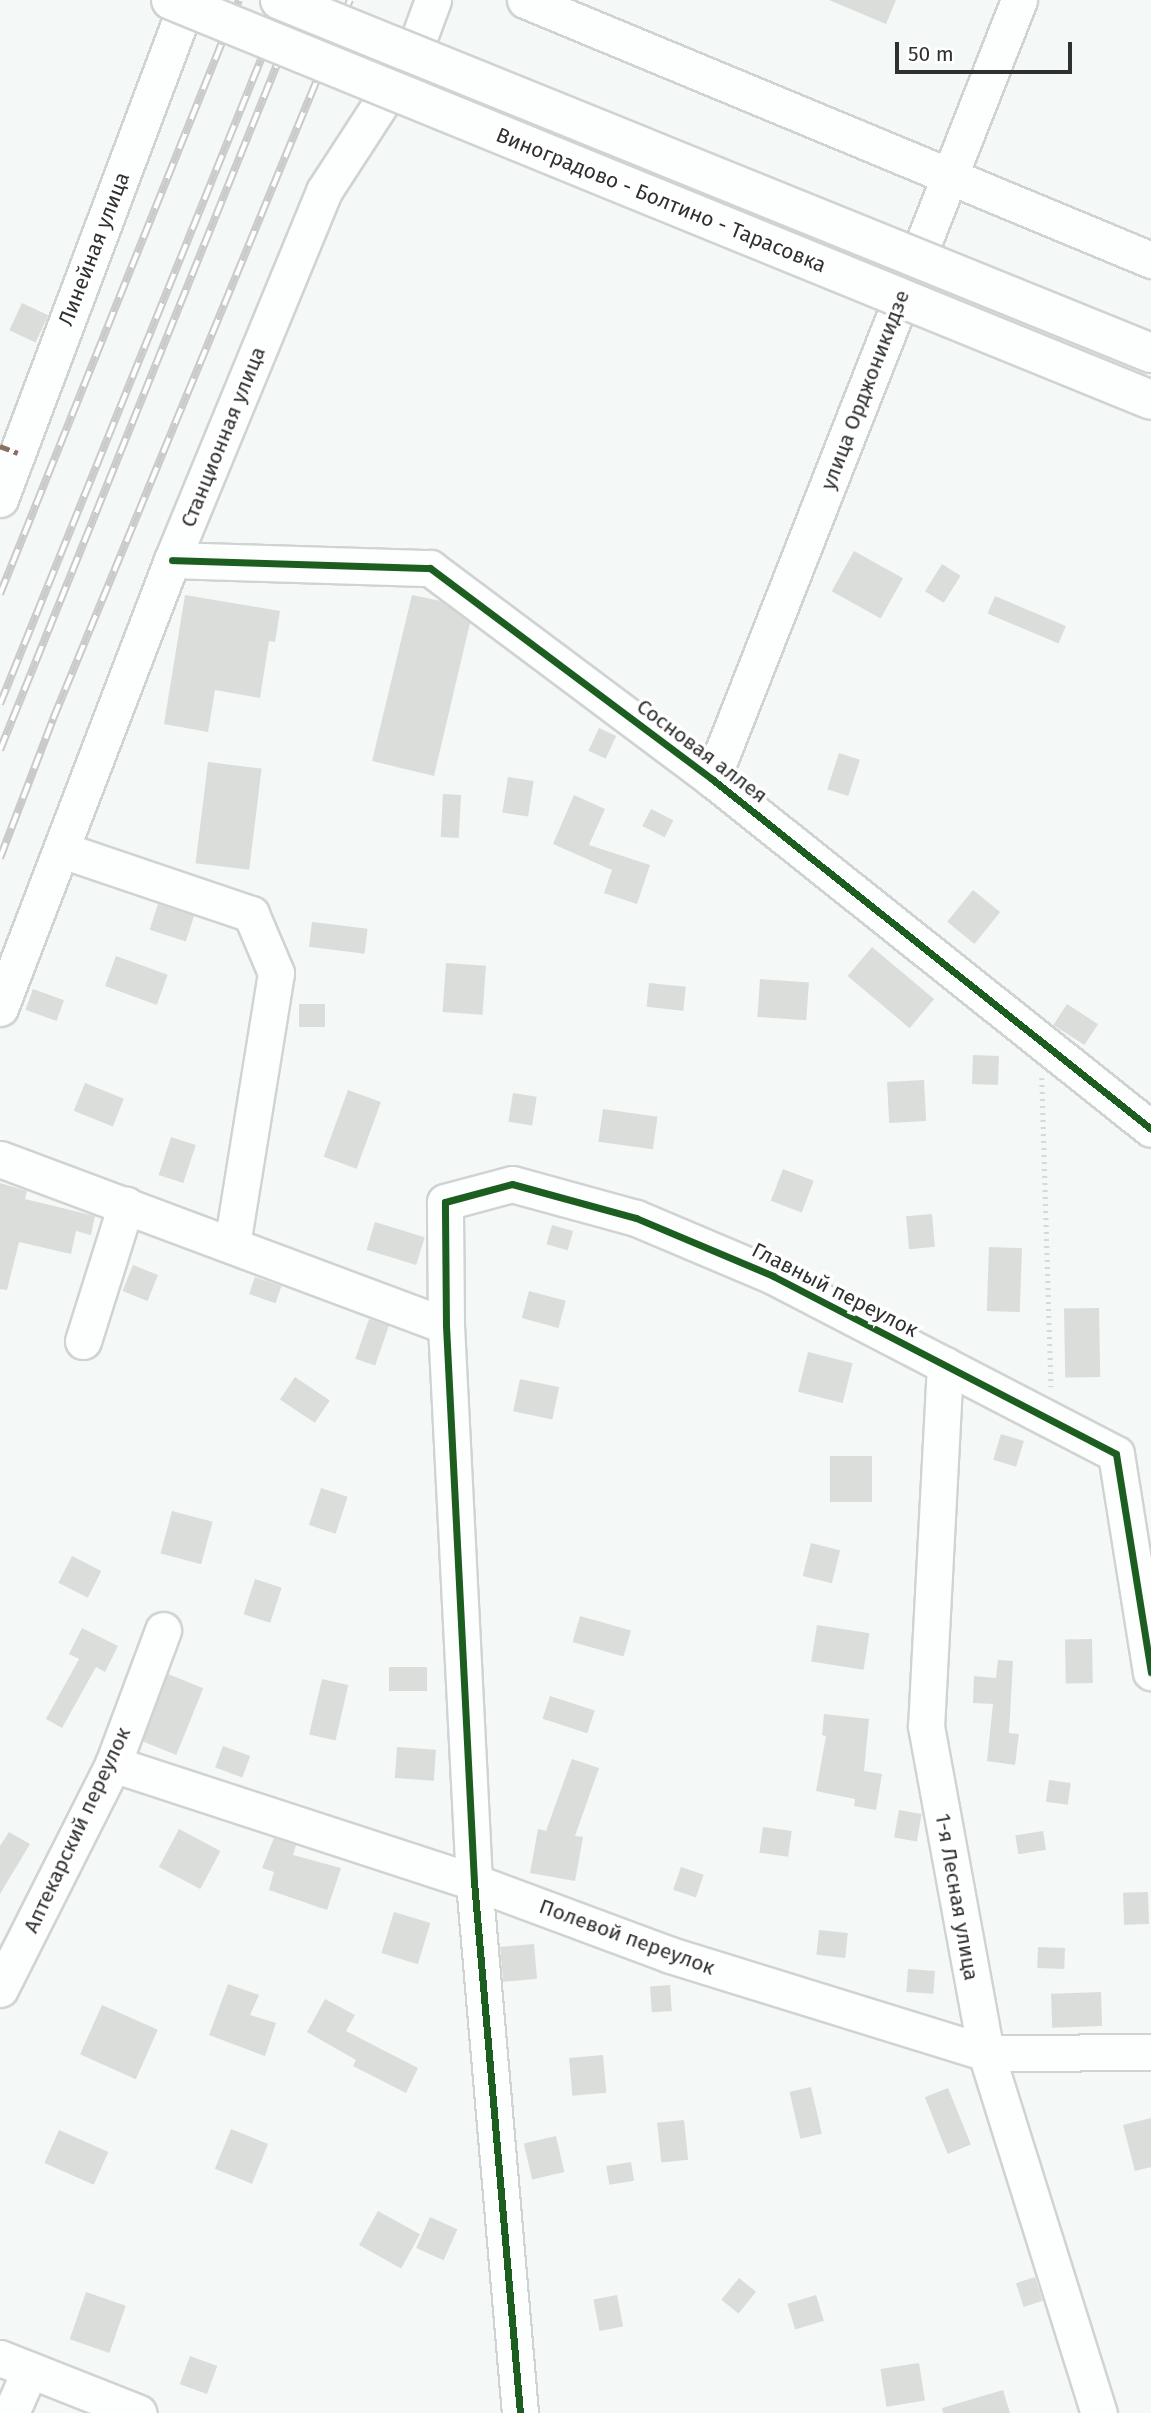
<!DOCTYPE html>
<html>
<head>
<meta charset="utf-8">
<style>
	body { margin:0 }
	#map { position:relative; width:1151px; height:2413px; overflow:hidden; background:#f4f8f6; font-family:"Fira Sans",sans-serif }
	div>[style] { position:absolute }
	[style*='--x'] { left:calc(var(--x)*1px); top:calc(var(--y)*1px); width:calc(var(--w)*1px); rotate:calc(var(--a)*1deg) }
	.building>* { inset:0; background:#dbdddb; transform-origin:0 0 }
	.path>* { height:4.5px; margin-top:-2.25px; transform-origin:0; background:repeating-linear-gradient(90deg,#d7d8d8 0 2px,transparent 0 7px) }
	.roads { filter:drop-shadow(2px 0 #d1d3d2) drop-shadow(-2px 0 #d1d3d2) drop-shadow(0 2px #d1d3d2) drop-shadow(0 -2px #d1d3d2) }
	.minor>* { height:35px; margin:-17.5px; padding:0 17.5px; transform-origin:17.5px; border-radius:17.5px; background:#fdfefe }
	.rail>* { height:8px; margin-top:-4px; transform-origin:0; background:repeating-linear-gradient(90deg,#fff 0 16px,#c9cac9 0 32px); box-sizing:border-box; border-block:2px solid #c9cac9 }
	.bridges { filter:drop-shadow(2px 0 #d1d3d2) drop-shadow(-2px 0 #d1d3d2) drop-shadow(0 2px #d1d3d2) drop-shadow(0 -2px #d1d3d2) }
	.major-bridge>* { height:38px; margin:-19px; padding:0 19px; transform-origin:19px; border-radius:19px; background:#fdfefe }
	.quiet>* { height:5px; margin-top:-2.5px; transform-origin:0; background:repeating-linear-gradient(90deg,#8d6e63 0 10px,transparent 0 15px) }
	.cycleway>* { height:7px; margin:-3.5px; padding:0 3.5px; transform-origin:3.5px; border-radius:3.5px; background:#1b5e20 }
	span { translate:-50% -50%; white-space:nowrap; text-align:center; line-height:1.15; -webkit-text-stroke:7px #fff; paint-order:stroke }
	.street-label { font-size:21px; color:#2f312f }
	.scale { position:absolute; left:895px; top:42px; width:177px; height:32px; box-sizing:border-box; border:4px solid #2f312f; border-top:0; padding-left:9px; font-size:21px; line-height:24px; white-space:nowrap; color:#2f312f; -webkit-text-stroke:5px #fff; paint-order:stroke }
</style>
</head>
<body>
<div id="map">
	<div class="building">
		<i style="clip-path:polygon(829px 0,896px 0,886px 24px)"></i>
		<i style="left:22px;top:303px;width:29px;height:30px;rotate:25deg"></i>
		<i style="left:854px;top:551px;width:56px;height:46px;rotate:29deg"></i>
		<i style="left:942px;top:564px;width:22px;height:32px;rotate:32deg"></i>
		<i style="clip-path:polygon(185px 595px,280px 611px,275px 642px,269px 641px,260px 698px,215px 690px,208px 732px,164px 724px)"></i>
		<i style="clip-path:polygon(412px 595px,441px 601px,470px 623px,434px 776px,372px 761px)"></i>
		<i style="left:995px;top:596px;width:77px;height:19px;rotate:23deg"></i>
		<i style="left:599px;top:728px;width:19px;height:25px;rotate:25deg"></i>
		<i style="left:839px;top:753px;width:22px;height:38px;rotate:18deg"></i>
		<i style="left:208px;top:762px;width:54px;height:102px;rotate:7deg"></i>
		<i style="left:508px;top:777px;width:26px;height:36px;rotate:9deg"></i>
		<i style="left:443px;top:794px;width:18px;height:43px;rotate:3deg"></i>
		<i style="clip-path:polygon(574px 795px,605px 809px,589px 845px,650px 865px,637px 904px,604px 893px,612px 870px,553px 844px)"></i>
		<i style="left:651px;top:809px;width:25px;height:19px;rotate:27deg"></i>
		<i style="left:973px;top:890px;width:35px;height:41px;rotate:39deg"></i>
		<i style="left:158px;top:904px;width:38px;height:27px;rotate:18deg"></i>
		<i style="left:312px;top:922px;width:56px;height:25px;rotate:7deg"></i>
		<i style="left:872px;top:947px;width:81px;height:38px;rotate:40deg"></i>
		<i style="left:116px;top:956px;width:55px;height:32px;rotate:20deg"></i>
		<i style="left:446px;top:963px;width:40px;height:49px;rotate:4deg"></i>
		<i style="left:760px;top:979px;width:49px;height:38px;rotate:4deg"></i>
		<i style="left:649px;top:983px;width:37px;height:24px;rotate:6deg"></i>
		<i style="left:33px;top:989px;width:33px;height:22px;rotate:20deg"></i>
		<i style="left:299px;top:1004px;width:26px;height:23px"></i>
		<i style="left:1067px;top:1004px;width:37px;height:25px;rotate:33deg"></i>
		<i style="left:973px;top:1055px;width:26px;height:29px;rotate:2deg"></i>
		<i style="left:924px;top:1080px;width:41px;height:37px;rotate:87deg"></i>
		<i style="left:85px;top:1083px;width:42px;height:30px;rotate:22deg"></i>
		<i style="left:348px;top:1090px;width:35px;height:71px;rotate:20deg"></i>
		<i style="left:513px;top:1093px;width:24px;height:29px;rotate:9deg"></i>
		<i style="left:603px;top:1109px;width:55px;height:33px;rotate:8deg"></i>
		<i style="left:171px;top:1137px;width:26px;height:40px;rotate:18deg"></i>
		<i style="left:783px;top:1169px;width:33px;height:34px;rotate:21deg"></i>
		<i style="clip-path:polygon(0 1183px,27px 1191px,25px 1199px,95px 1216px,91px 1235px,76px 1231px,71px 1254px,19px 1242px,7px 1290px,0 1289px)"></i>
		<i style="left:932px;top:1214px;width:33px;height:26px;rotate:85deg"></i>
		<i style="left:375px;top:1222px;width:52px;height:29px;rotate:17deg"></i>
		<i style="left:552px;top:1225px;width:22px;height:20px;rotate:16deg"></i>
		<i style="left:989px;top:1247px;width:33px;height:64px;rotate:2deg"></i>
		<i style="left:133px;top:1265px;width:27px;height:28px;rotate:22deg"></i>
		<i style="left:255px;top:1277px;width:28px;height:18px;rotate:19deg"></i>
		<i style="left:529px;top:1291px;width:38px;height:28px;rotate:15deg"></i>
		<i style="left:1099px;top:1308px;width:69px;height:35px;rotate:89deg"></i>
		<i style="left:369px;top:1319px;width:21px;height:42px;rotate:19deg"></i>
		<i style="left:808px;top:1352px;width:46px;height:41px;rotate:14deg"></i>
		<i style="left:295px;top:1377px;width:42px;height:27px;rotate:34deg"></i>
		<i style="left:520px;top:1379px;width:40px;height:33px;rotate:12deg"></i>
		<i style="left:1001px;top:1434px;width:24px;height:27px;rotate:17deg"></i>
		<i style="left:830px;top:1456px;width:42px;height:46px"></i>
		<i style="left:321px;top:1488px;width:28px;height:39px;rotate:18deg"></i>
		<i style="left:172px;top:1511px;width:42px;height:44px;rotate:15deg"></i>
		<i style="left:811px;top:1543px;width:30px;height:34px;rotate:14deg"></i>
		<i style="left:72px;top:1556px;width:33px;height:30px;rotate:27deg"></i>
		<i style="left:255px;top:1579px;width:28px;height:37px;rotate:18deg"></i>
		<i style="left:580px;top:1616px;width:53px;height:27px;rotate:16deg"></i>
		<i style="left:817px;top:1625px;width:53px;height:37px;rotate:9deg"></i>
		<i style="clip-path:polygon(82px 1628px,118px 1646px,105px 1672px,96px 1667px,62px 1728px,46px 1719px,79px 1659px,69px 1654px)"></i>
		<i style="left:1092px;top:1639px;width:44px;height:27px;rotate:89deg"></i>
		<i style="clip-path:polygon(998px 1660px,1013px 1661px,1009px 1733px,1019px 1734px,1015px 1765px,987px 1761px,993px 1704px,973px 1703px,974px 1676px,996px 1678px)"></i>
		<i style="left:389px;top:1667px;width:38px;height:24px"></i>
		<i style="left:168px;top:1674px;width:38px;height:72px;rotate:22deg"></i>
		<i style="left:322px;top:1679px;width:27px;height:57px;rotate:13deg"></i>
		<i style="left:550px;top:1696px;width:47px;height:24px;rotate:18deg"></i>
		<i style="clip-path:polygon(824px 1714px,869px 1719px,864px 1771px,882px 1774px,876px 1810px,854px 1806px,855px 1799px,816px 1791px,826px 1736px,822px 1735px)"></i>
		<i style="left:223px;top:1746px;width:29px;height:23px;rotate:20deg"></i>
		<i style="left:397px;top:1747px;width:39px;height:31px;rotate:4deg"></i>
		<i style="clip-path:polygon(572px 1759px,599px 1768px,575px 1836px,583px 1837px,575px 1881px,530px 1873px,538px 1829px,546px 1831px)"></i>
		<i style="left:1049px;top:1780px;width:22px;height:22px;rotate:8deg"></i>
		<i style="left:899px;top:1810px;width:23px;height:28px;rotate:10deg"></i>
		<i style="left:763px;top:1827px;width:29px;height:26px;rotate:8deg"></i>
		<i style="left:179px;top:1829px;width:47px;height:43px;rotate:28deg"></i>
		<i style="left:1043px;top:1831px;width:19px;height:28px;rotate:81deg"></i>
		<i style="clip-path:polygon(9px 1832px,30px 1844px,0 1894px,0 1846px)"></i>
		<i style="clip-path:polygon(274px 1838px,296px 1845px,293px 1855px,341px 1868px,327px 1910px,269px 1890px,274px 1872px,262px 1868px)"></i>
		<i style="left:681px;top:1867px;width:24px;height:24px;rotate:19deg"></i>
		<i style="left:1148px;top:1892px;width:32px;height:25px;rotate:88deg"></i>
		<i style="left:394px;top:1912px;width:38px;height:43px;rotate:17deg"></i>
		<i style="left:819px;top:1930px;width:29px;height:25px;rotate:6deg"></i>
		<i style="left:534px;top:1944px;width:35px;height:34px;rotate:85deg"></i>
		<i style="left:1038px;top:1947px;width:27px;height:21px;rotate:2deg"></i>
		<i style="left:908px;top:1969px;width:27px;height:23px;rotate:4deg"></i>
		<i style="clip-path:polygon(228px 1984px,259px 1995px,250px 2015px,276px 2023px,265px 2056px,209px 2035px)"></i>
		<i style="left:670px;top:1985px;width:26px;height:20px;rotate:86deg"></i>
		<i style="left:1101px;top:1992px;width:34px;height:50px;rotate:88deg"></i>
		<i style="clip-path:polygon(325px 1999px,355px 2015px,346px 2031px,418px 2068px,406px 2093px,353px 2066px,356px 2060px,307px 2032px)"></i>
		<i style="left:102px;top:2005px;width:61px;height:54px;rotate:24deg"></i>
		<i style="left:603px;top:2055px;width:38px;height:34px;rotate:85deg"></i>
		<i style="left:811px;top:2087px;width:48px;height:22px;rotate:77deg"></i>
		<i style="left:948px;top:2088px;width:61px;height:25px;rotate:68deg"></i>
		<i style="clip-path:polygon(1151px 2118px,1151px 2167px,1135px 2171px,1123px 2125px)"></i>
		<i style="left:684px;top:2120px;width:40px;height:27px;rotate:84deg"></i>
		<i style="left:231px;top:2129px;width:40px;height:43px;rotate:22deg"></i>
		<i style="left:59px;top:2130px;width:54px;height:36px;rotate:24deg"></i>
		<i style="left:556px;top:2136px;width:37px;height:33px;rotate:77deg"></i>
		<i style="left:631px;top:2162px;width:19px;height:25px;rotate:81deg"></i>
		<i style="left:378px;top:2211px;width:48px;height:39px;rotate:29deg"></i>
		<i style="left:430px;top:2217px;width:30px;height:34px;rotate:24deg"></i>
		<i style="left:1035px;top:2277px;width:25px;height:20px;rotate:72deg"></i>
		<i style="left:739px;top:2278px;width:22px;height:28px;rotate:39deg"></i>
		<i style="left:86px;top:2292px;width:42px;height:50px;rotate:19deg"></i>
		<i style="left:617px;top:2295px;width:32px;height:24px;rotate:79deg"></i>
		<i style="left:816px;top:2295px;width:27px;height:30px;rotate:73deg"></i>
		<i style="left:190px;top:2356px;width:29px;height:30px;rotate:20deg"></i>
		<i style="left:919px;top:2363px;width:38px;height:39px;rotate:81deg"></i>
		<i style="clip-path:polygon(1003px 2390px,1010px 2413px,943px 2413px,942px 2408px)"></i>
	</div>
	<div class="path">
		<i style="--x:1042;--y:1078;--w:309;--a:88.3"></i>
	</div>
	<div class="roads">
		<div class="minor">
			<i style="--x:525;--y:0;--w:678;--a:22.55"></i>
			<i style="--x:0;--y:499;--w:533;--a:-69.36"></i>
			<i style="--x:172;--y:560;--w:258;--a:1.8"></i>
			<i style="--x:430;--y:568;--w:352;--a:36.8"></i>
			<i style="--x:712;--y:779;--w:561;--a:38.56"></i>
			<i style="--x:712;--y:779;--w:837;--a:-68.49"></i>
			<i style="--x:62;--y:850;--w:200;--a:18.7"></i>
			<i style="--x:251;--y:914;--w:64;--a:67"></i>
			<i style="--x:276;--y:973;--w:276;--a:99.2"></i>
			<i style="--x:0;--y:1008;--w:480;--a:-69"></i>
			<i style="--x:172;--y:560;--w:399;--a:-67.6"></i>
			<i style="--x:324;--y:191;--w:163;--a:-57"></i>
			<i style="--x:413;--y:54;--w:58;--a:-69.7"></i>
			<i style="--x:0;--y:1159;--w:476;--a:20.5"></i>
			<i style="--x:83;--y:1341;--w:143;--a:-72.5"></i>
			<i style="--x:945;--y:1365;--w:361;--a:93"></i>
			<i style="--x:926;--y:1726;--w:332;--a:79.6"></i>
			<i style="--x:986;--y:2053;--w:377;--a:72.6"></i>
			<i style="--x:113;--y:1764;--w:380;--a:18.1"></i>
			<i style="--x:474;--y:1882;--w:209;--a:20.4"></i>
			<i style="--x:670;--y:1955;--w:331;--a:17.2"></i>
			<i style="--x:986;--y:2053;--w:165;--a:-0.3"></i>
			<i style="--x:0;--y:1989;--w:252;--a:-63.3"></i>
			<i style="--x:113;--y:1764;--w:143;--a:-69.5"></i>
			<i style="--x:0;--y:2358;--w:149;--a:21.6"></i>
			<i style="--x:11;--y:2413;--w:47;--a:-66.2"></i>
			<i style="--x:520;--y:2413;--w:533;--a:-94.95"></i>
			<i style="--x:474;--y:1882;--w:557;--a:-92.88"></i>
			<i style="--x:446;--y:1326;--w:124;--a:-90.5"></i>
			<i style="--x:445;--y:1202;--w:69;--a:-15"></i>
			<i style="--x:512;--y:1184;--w:129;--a:15.3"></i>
			<i style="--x:636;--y:1218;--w:149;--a:22.9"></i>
			<i style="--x:773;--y:1276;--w:386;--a:27.4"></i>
			<i style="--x:1116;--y:1454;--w:221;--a:80.9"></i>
		</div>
	</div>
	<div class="rail">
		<i style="--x:0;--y:594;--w:640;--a:-68.08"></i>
		<i style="--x:0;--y:704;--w:760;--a:-67.96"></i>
		<i style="--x:0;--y:750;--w:809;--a:-68"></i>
		<i style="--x:0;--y:858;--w:149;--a:-69.1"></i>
		<i style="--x:53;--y:719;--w:778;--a:-67.56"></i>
	</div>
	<div class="bridges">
		<div class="major-bridge">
			<i style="--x:171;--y:0;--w:1058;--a:22.2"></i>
			<i style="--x:280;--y:0;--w:940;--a:22.06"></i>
		</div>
	</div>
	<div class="quiet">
		<i style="--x:0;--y:446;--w:19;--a:21"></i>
	</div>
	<div class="cycleway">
		<i style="--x:172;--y:560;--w:258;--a:1.8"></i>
		<i style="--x:430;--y:568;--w:352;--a:36.8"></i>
		<i style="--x:712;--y:779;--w:561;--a:38.56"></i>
		<i style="--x:520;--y:2413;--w:533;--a:-94.95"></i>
		<i style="--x:474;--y:1882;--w:557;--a:-92.88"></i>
		<i style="--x:446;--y:1326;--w:124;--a:-90.5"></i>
		<i style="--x:445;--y:1202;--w:69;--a:-15"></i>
		<i style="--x:512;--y:1184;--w:129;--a:15.3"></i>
		<i style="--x:636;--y:1218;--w:149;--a:22.9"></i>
		<i style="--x:773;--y:1276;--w:386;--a:27.4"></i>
		<i style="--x:1116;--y:1454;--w:221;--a:80.9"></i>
	</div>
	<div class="street-label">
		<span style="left:661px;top:200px;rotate:22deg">Виноградово - Болтино - Тарасовка</span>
		<span style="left:94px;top:249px;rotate:-69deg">Линейная улица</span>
		<span style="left:865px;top:390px;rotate:-69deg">улица Орджоникидзе</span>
		<span style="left:223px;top:437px;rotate:-68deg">Станционная улица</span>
		<span style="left:702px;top:751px;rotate:37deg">Сосновая аллея</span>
		<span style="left:835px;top:1290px;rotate:27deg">Главный переулок</span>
		<span style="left:77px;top:1830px;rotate:-65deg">Аптекарский переулок</span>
		<span style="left:957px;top:1897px;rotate:80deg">1-я Лесная улица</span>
		<span style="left:627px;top:1937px;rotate:20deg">Полевой переулок</span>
	</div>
	<div class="scale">50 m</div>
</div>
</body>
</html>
